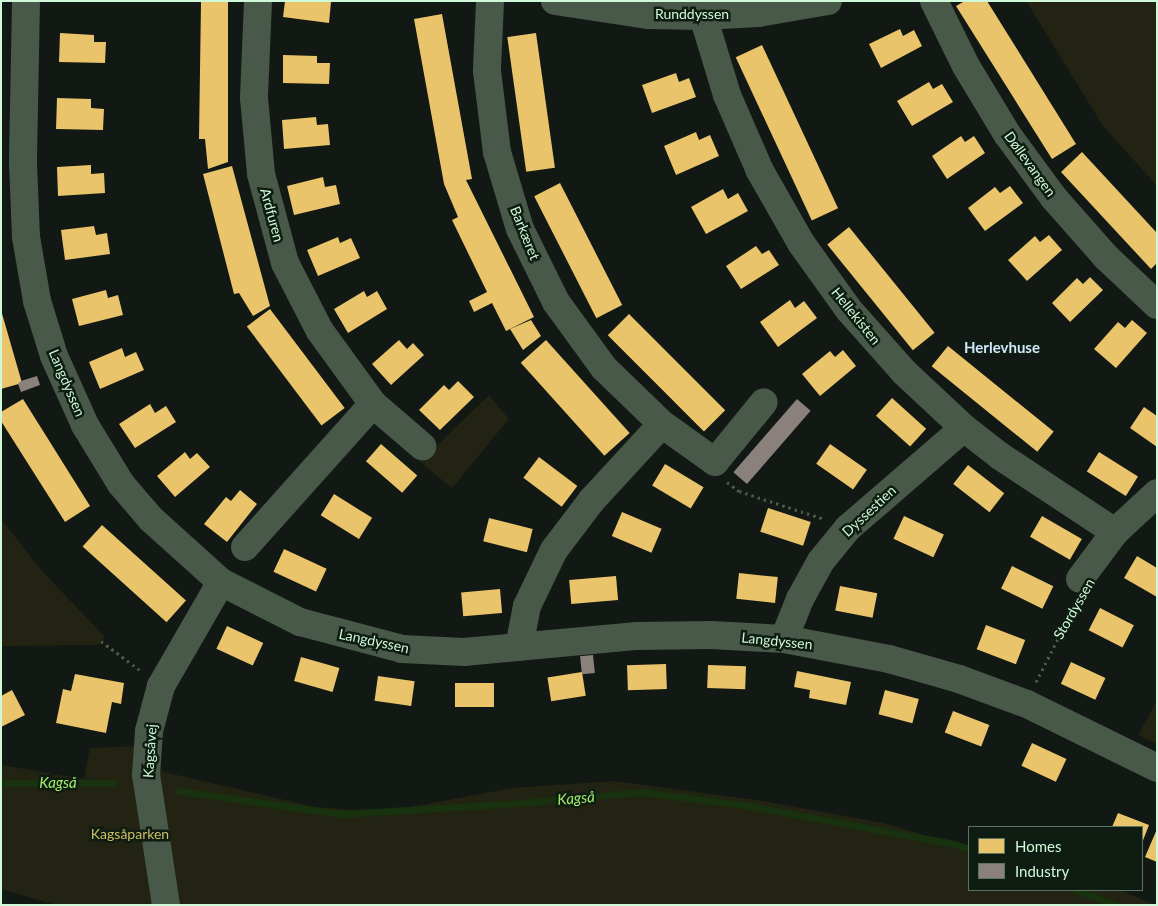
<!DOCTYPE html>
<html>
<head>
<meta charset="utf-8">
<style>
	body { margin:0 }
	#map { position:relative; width:1158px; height:906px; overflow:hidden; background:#121813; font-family:Lato,sans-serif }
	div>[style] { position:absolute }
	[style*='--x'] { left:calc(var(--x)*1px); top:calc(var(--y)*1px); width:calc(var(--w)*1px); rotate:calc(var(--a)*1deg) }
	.green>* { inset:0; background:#222312 }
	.homes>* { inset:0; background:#e9c46a; transform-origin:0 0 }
	.industry>* { inset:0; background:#8a817c; transform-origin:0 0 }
	.stream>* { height:7px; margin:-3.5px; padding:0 3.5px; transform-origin:3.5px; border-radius:3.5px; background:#18310e }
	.path>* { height:3px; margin-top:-1.5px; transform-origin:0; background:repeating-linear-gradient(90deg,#4e5845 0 2.5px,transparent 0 6.5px) }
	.minor>* { height:28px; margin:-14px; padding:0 14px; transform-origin:14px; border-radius:14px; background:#485849 }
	span { translate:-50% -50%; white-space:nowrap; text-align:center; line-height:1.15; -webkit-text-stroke:5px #0e1c12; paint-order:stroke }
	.street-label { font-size:14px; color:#cff9d8 }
	.park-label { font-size:14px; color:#cebe66 }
	.neighbourhood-label { font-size:15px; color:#d1e6f9; font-weight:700 }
	.water-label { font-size:15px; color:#a3eb6a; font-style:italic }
	.frame { position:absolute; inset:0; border:2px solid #cff9d8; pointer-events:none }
	.legend { position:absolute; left:968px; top:826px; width:175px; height:65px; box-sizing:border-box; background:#0e1c12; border:1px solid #5b7461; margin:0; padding:6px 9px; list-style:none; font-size:15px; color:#cff9d8 }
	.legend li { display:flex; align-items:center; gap:10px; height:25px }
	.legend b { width:25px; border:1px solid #5b7461 }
</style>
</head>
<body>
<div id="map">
	<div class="green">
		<i style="clip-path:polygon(1026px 1px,1157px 1px,1157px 186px,1103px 126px)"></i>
		<i style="clip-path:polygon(489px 395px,509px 419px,452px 488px,420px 462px)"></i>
		<i style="clip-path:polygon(1px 519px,41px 570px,105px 637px,98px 645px,1px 646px)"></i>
		<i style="clip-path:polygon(1157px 701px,1157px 744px,1138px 735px)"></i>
		<i style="clip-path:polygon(139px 746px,164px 772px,315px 807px,383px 812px,513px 788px,614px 781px,764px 801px,888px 824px,969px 849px,969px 890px,1120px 890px,1155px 905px,56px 905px,1px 889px,1px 765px,84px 779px,90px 748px)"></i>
	</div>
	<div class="homes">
		<i style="clip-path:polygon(201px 1px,228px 1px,228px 162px,208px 169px,205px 139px,199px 139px)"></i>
		<i style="clip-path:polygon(285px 1px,331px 2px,329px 23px,283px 17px)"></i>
		<i style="clip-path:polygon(965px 1px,987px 1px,1076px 144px,1052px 159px,956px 6px)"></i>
		<i style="clip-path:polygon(442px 14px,472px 179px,466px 180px,534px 317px,506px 331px,492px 303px,474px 312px,469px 301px,487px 292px,452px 220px,458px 217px,444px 184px,414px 19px)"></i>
		<i style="clip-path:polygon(900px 29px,903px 36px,914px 30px,922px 46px,881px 68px,869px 44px)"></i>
		<i style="clip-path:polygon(60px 33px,94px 35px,94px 42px,106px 42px,105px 63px,59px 62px)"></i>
		<i style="left:536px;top:33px;width:136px;height:29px;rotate:82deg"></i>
		<i style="left:762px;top:45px;width:180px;height:29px;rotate:65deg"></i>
		<i style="clip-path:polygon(283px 55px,317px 56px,317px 63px,330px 63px,329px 84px,283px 83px)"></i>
		<i style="clip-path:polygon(676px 73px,679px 82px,689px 78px,696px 97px,652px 113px,642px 85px)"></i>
		<i style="clip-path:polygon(929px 82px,933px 89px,942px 84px,953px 102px,912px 126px,897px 101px)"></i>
		<i style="clip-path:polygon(57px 98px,91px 99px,91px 108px,104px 109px,103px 130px,56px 129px)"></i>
		<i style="clip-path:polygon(316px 117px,317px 125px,328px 124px,330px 145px,284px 149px,282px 120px)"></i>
		<i style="clip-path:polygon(696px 132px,699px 140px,710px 135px,719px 156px,676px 175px,664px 146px)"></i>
		<i style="clip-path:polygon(961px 136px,965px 142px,974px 136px,985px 153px,947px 179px,932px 156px)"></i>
		<i style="clip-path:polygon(1082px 152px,1157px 233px,1157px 263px,1151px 269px,1061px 172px)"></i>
		<i style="clip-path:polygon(91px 165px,91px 174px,104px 173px,105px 193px,58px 196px,57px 167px)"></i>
		<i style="clip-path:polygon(232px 166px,270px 306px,253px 316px,239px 293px,234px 294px,203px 174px)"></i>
		<i style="clip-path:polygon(323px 177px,325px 187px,336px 185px,340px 204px,294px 215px,287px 186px)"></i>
		<i style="left:560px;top:183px;width:137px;height:29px;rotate:63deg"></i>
		<i style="clip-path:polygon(1010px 186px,1023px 203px,985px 231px,968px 208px,995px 187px,1000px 193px)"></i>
		<i style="clip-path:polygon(723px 189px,728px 199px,738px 193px,748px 211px,706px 234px,691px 207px)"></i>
		<i style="clip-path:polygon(94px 226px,96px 235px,107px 233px,110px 254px,65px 260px,61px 230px)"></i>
		<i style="left:849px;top:227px;width:136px;height:28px;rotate:51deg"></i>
		<i style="clip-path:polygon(1049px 235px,1062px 250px,1027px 281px,1008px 260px,1035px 236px,1040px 242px)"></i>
		<i style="clip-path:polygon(338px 237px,340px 243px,351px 238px,360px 258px,318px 276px,307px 250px)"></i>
		<i style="clip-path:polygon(756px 246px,762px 254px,769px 250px,779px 265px,741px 289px,726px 266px)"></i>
		<i style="clip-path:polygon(1090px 277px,1103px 290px,1070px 322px,1052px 303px,1077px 278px,1083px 284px)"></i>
		<i style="clip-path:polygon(106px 290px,108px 298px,118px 295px,123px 315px,79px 326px,72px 299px)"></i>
		<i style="clip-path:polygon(364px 291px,367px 297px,377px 291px,387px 309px,348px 333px,334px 309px)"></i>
		<i style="clip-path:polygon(790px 300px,795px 308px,804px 301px,817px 318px,778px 347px,760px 322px)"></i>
		<i style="left:270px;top:309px;width:124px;height:29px;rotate:53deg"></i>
		<i style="clip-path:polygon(1px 310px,22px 383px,1px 389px)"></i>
		<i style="left:629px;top:314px;width:136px;height:30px;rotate:45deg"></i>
		<i style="clip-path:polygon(531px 320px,541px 336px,523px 350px,510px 329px)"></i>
		<i style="clip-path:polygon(1132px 320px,1147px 333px,1116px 368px,1094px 349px,1118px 322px,1125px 328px)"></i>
		<i style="clip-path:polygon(399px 340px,407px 349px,413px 343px,424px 355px,391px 385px,372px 364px)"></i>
		<i style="left:546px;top:340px;width:125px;height:34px;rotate:48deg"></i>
		<i style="left:948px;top:346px;width:136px;height:26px;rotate:39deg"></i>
		<i style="clip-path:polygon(122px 348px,125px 357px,136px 352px,144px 370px,100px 389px,89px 362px)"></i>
		<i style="clip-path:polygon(843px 350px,856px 366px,820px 396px,802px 374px,830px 351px,835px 357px)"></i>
		<i style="clip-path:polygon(458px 381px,474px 397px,440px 430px,419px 410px,444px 385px,449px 390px)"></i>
		<i style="left:892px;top:398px;width:46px;height:24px;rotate:42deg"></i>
		<i style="clip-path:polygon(23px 399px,90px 506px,65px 522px,1px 421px,1px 412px)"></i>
		<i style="clip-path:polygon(150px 404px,155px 413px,166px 406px,176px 422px,135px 448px,119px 424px)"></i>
		<i style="clip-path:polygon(1144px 407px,1157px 416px,1157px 447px,1130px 428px)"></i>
		<i style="left:381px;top:444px;width:48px;height:23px;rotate:41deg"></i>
		<i style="left:830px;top:444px;width:45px;height:24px;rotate:35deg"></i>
		<i style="clip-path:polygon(185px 452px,190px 459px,197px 453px,210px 467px,175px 497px,157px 476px)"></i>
		<i style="left:1099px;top:452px;width:46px;height:23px;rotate:32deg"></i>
		<i style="left:539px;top:457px;width:48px;height:26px;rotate:37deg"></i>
		<i style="left:665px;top:464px;width:45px;height:25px;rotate:31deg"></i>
		<i style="left:968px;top:465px;width:46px;height:24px;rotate:38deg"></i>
		<i style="clip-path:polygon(240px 490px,257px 504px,227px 542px,204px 524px,226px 497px,231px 501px)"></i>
		<i style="left:334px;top:494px;width:45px;height:25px;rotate:32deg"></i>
		<i style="left:768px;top:508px;width:45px;height:25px;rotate:18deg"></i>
		<i style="left:622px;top:512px;width:43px;height:26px;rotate:23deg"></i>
		<i style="left:904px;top:516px;width:44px;height:25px;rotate:25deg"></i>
		<i style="left:1042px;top:516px;width:46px;height:24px;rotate:30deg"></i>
		<i style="left:489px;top:518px;width:45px;height:24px;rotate:14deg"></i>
		<i style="left:102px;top:525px;width:113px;height:29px;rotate:42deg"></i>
		<i style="left:284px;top:549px;width:47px;height:25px;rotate:25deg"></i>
		<i style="clip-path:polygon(1137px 556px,1157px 568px,1157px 597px,1124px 578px)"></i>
		<i style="left:1012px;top:566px;width:46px;height:25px;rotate:26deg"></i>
		<i style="left:739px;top:573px;width:39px;height:26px;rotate:6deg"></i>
		<i style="left:616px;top:576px;width:24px;height:47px;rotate:85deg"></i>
		<i style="left:840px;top:586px;width:38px;height:25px;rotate:11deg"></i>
		<i style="left:500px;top:589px;width:24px;height:39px;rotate:85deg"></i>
		<i style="left:1100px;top:608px;width:38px;height:25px;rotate:27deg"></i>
		<i style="left:986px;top:625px;width:42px;height:26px;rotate:21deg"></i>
		<i style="left:227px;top:626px;width:40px;height:25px;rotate:25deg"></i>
		<i style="left:301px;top:657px;width:40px;height:25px;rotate:16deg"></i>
		<i style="left:1071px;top:662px;width:38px;height:24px;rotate:25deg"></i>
		<i style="left:666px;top:664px;width:25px;height:39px;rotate:88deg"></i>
		<i style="left:708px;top:665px;width:38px;height:23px;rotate:2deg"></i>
		<i style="clip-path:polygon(797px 671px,851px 682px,846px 705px,809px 698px,810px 690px,794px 687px)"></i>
		<i style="left:582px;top:672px;width:24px;height:35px;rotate:81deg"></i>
		<i style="clip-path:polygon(75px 674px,124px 683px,121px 704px,112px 702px,106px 733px,56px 723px,63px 689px,71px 691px)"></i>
		<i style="left:378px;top:676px;width:37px;height:25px;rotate:8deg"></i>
		<i style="left:455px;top:683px;width:39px;height:24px"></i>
		<i style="clip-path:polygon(12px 690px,25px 715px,1px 727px,1px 696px)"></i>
		<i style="left:885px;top:690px;width:35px;height:25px;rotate:15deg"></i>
		<i style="left:953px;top:711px;width:39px;height:23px;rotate:21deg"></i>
		<i style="left:1032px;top:743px;width:38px;height:25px;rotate:25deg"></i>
		<i style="clip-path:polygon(1118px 813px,1149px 825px,1142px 843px,1142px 827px,1112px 827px)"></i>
		<i style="clip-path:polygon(1157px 829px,1157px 862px,1145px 857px)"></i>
	</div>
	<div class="industry">
		<i style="clip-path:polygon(37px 376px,40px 385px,21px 392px,18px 384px,21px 381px)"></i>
		<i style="left:797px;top:399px;width:18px;height:97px;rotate:41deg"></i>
		<i style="left:593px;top:655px;width:18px;height:13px;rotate:84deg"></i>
	</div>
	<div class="stream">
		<i style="--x:1;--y:783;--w:113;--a:0"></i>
		<i style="--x:179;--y:791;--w:163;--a:8.1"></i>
		<i style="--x:340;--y:814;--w:167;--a:-3.4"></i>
		<i style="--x:507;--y:804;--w:136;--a:-5.1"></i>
		<i style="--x:642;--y:792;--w:103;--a:7.3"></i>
		<i style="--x:744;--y:805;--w:214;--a:10.5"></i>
		<i style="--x:954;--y:844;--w:16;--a:18"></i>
		<i style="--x:1076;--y:890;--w:43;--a:20.6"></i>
	</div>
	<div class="path">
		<i style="--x:727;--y:482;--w:15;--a:37"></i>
		<i style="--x:739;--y:491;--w:89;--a:18.2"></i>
		<i style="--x:101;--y:641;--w:50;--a:36.9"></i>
		<i style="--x:1036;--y:682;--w:89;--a:-63.1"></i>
	</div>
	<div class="minor">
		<i style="--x:26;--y:1;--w:162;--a:91.1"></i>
		<i style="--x:23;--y:163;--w:74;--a:87.7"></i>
		<i style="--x:26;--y:237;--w:65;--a:80.2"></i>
		<i style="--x:37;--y:301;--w:58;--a:72.8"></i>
		<i style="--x:54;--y:356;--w:76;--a:65.8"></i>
		<i style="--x:85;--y:425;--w:69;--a:58.6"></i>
		<i style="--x:121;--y:484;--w:46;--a:49.4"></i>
		<i style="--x:151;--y:519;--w:94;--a:42"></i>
		<i style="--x:221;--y:582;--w:89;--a:26.9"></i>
		<i style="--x:300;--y:622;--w:106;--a:14.8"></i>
		<i style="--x:402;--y:649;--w:62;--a:2.8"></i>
		<i style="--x:464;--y:652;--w:174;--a:-5.3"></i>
		<i style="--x:637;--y:636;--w:74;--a:-0.8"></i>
		<i style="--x:711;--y:635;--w:73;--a:3.1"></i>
		<i style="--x:784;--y:639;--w:107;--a:10.8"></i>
		<i style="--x:889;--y:659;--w:73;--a:15.9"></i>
		<i style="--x:959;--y:679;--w:72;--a:20.2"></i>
		<i style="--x:1027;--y:704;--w:145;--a:26.2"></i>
		<i style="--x:258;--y:1;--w:97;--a:92.4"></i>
		<i style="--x:254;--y:98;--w:76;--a:84.7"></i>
		<i style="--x:261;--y:174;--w:92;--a:74.9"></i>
		<i style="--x:285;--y:263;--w:76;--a:62.8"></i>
		<i style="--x:320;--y:331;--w:90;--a:54"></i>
		<i style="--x:373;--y:404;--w:65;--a:40.6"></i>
		<i style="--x:490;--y:1;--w:70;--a:92.5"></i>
		<i style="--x:487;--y:71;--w:82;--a:83"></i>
		<i style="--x:497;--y:152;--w:80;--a:73.4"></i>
		<i style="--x:520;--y:229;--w:81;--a:63.7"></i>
		<i style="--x:556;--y:302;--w:82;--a:54"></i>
		<i style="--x:604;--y:368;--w:81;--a:44"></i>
		<i style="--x:662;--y:424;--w:65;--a:35.6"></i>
		<i style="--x:715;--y:462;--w:77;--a:-50.8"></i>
		<i style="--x:555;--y:1;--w:95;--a:8.5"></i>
		<i style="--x:649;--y:15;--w:54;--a:1.1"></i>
		<i style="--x:703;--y:16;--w:55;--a:-3.1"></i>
		<i style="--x:758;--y:13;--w:71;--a:-9.7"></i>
		<i style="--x:934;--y:1;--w:72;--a:63.8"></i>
		<i style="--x:966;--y:66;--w:79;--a:58.9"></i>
		<i style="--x:1007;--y:134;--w:79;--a:53.7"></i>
		<i style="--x:1054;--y:198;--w:79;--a:48.6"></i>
		<i style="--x:1106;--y:257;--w:70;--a:43.3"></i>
		<i style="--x:703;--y:16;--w:83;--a:73.1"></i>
		<i style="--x:727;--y:95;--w:83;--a:66.5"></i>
		<i style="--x:760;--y:171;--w:83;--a:60.3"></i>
		<i style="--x:801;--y:243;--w:82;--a:54.4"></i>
		<i style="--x:849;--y:310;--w:83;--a:48.4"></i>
		<i style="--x:904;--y:372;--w:82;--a:43"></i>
		<i style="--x:964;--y:428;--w:46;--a:37.9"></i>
		<i style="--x:1000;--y:456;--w:138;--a:33.5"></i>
		<i style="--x:245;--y:547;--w:192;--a:-48.2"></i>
		<i style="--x:1080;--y:579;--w:59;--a:-53.3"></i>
		<i style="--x:1115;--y:532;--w:57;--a:-42.9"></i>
		<i style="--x:784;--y:639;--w:43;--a:-68.2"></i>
		<i style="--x:800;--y:599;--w:43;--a:-61.1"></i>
		<i style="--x:821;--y:561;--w:43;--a:-50.7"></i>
		<i style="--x:848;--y:528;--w:153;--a:-40.8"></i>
		<i style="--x:519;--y:647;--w:42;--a:-79"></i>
		<i style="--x:527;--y:606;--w:62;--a:-64.3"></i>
		<i style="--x:554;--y:550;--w:63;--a:-52.8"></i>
		<i style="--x:592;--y:500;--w:103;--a:-47.4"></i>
		<i style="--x:166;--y:905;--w:132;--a:-98.7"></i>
		<i style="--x:146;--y:775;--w:44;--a:-86.1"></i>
		<i style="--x:149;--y:731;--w:47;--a:-75.1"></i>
		<i style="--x:161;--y:686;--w:120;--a:-60"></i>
	</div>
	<div class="street-label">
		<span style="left:692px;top:14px">Runddyssen</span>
		<span style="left:1030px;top:164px;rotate:54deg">Døllevangen</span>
		<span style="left:272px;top:215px;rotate:75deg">Ardfuren</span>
		<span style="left:525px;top:233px;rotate:68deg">Barkæret</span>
		<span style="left:856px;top:316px;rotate:51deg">Hellekisten</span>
		<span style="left:67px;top:383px;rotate:67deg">Langdyssen</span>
		<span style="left:869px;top:511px;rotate:-43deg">Dyssestien</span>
		<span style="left:1074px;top:609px;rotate:-60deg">Stordyssen</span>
		<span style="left:374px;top:641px;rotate:12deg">Langdyssen</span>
		<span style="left:777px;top:641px;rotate:6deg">Langdyssen</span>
		<span style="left:150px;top:751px;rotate:-86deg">Kagsåvej</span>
	</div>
	<div class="park-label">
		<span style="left:130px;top:834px">Kagsåparken</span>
	</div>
	<div class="neighbourhood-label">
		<span style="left:1002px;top:348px">Herlevhuse</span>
	</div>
	<div class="water-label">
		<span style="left:58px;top:783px">Kagså</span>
		<span style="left:576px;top:798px;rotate:-5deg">Kagså</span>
	</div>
	<div class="frame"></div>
	<ul class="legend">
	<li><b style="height:14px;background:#e9c46a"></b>Homes</li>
	<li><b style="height:14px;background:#8a817c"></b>Industry</li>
	</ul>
</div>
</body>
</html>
